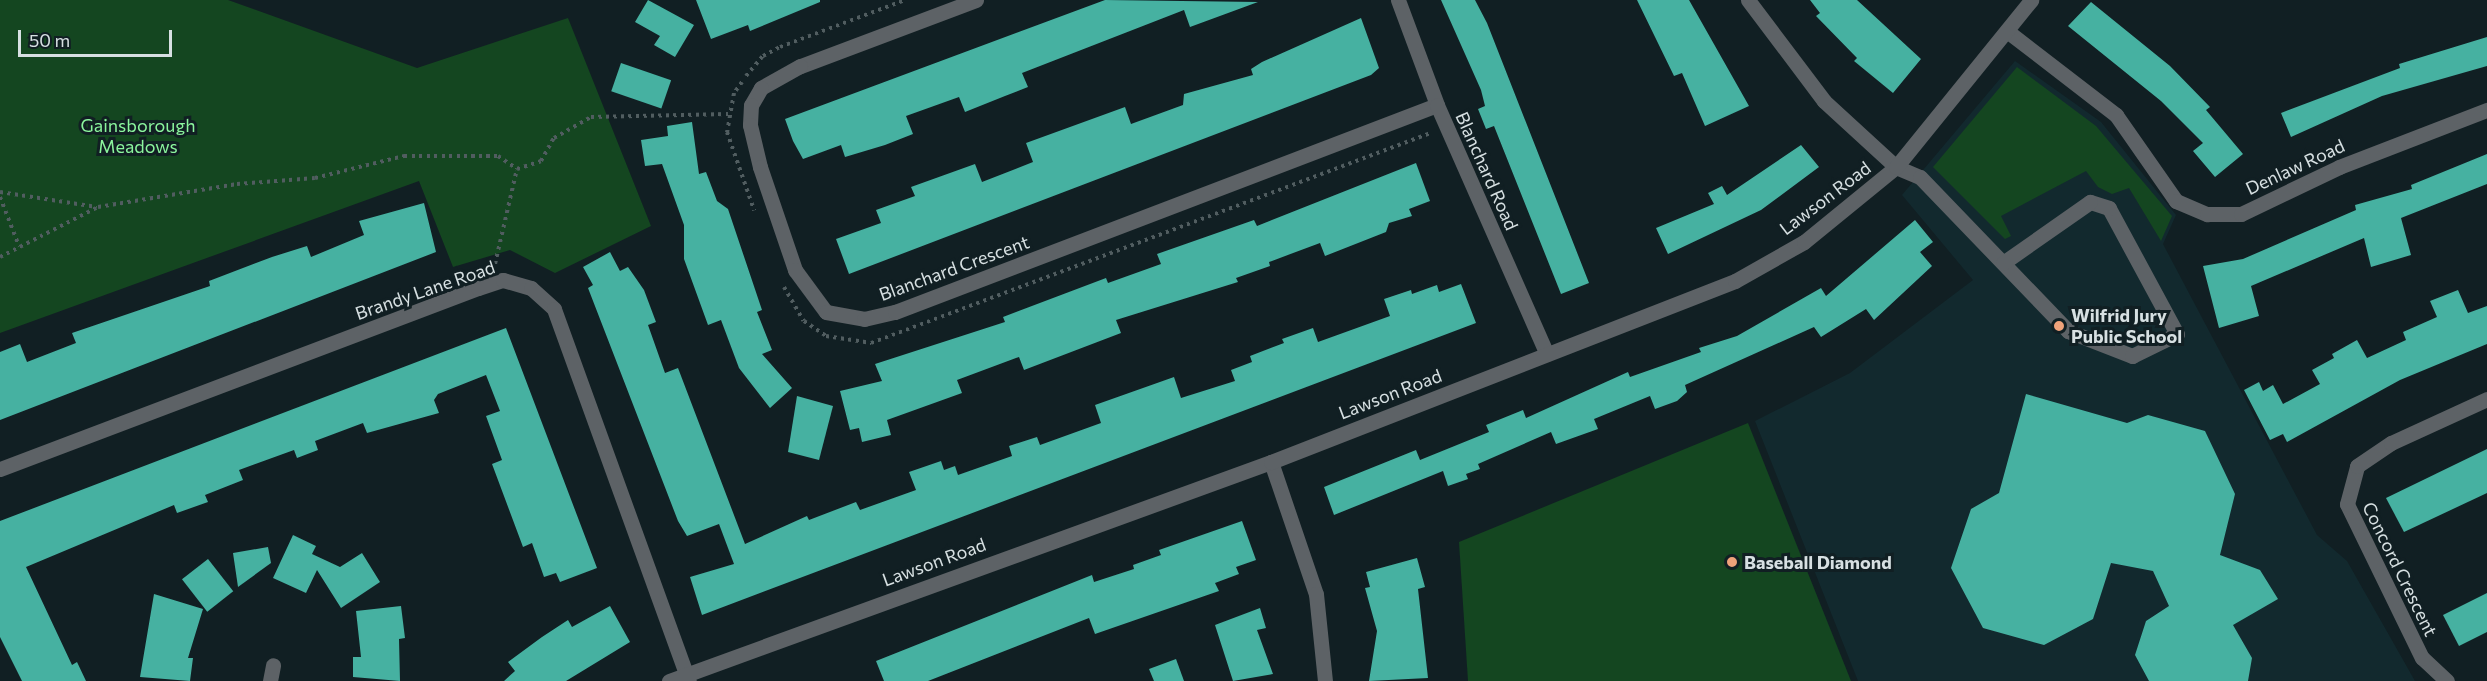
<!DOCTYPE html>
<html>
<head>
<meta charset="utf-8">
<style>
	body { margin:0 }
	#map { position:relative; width:2487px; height:681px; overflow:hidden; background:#111f23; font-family:Commissioner,sans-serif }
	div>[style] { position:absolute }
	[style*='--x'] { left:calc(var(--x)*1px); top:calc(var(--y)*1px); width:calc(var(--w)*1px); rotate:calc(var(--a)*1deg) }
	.built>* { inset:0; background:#12292e }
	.green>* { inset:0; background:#144620 }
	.building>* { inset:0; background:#46b1a1; transform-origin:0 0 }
	.path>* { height:4px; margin-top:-2px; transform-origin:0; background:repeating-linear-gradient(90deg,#515d60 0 3px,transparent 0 7.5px) }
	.minor>* { height:15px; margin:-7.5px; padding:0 7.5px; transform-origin:7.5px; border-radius:7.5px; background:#5d6266 }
	.dots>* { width:16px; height:16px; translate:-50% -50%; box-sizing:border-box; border:3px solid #111f23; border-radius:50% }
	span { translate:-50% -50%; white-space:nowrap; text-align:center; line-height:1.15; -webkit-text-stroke:6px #111f23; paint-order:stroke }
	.park-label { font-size:18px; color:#8bf59d }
	.street-label { font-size:18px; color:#d7e0e2 }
	.poi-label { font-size:18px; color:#d7e0e2; font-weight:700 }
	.left { translate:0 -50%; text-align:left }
	.scale { position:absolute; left:18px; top:30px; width:154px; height:27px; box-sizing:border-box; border:3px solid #d7e0e2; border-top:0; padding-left:8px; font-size:18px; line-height:21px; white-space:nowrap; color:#d7e0e2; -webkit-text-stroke:4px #111f23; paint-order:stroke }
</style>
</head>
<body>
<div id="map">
	<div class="built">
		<i style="clip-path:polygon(2015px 61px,2101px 122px,2176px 215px,2163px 244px,2317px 535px,2347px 561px,2415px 681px,1858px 681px,1755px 421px,1850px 373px,1973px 280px,1902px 195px)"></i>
	</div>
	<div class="green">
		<i style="clip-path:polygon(0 0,228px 0,417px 68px,568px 18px,651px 226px,555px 273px,510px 250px,453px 267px,419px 181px,0 333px)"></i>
		<i style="clip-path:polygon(2017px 67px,2096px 126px,2172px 216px,2161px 241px,2129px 188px,2112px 194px,2098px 187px,2086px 171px,2001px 216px,2011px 236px,2005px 239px,1933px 167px)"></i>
		<i style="clip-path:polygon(1748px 423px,1851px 681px,1468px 681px,1459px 542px)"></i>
	</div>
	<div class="building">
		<i style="clip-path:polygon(648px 0,694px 25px,675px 57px,654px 45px,660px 36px,635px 22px)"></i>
		<i style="clip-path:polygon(696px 0,820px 0,820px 2px,750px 31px,748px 25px,711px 39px)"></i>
		<i style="clip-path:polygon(1105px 0,1258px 2px,1190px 27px,1184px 10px,1022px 73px,1028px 87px,1005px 96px,965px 112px,959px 97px,906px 116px,913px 134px,885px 145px,845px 157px,841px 145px,803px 159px,793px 141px,785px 119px)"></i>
		<i style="clip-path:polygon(1441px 0,1475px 0,1487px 23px,1589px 283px,1561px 294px,1494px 126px,1486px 129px,1478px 109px,1485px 106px,1481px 90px)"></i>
		<i style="clip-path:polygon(1637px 0,1689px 0,1749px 106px,1705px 126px,1682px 73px,1674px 76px)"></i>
		<i style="clip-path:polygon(1810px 0,1857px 0,1921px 59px,1893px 93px,1854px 61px,1857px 58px,1816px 16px,1820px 13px)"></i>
		<i style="clip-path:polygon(2091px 2px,2170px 66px,2210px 107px,2206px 110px,2243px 154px,2215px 177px,2193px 151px,2203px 143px,2161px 101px,2068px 26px)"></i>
		<i style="clip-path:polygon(1361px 18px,1379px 68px,1371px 75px,849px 274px,836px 239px,881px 223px,876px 210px,915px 196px,911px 187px,975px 164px,982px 182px,1033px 162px,1026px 143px,1125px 107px,1131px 124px,1183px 105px,1184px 94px,1253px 75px,1251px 69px,1262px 62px)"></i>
		<i style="clip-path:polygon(2487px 37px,2487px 66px,2382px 96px,2291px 137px,2281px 113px,2400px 68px,2399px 64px)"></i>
		<i style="left:621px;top:63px;width:53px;height:30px;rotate:19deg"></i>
		<i style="clip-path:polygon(692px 122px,699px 174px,706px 172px,717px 201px,728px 209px,762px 310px,757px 312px,772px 350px,762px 354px,792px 388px,770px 408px,739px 368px,721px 320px,708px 325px,684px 259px,684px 225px,662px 164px,645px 166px,641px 140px,668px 136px,667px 126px)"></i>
		<i style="clip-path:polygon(1801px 145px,1819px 167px,1761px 210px,1668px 254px,1656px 228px,1714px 204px,1708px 193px,1722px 186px,1727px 195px)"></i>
		<i style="clip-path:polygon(2487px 154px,2487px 184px,2401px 218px,2411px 255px,2371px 267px,2364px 238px,2251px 286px,2259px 316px,2219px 328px,2203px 266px,2243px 259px,2356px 210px,2355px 205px,2412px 189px,2411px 185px)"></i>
		<i style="clip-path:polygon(1416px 163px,1430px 201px,1409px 209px,1412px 216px,1389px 223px,1386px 232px,1325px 256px,1320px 243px,1269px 262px,1270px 266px,1236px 278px,1238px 282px,1116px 320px,1121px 333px,1024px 370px,1019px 357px,957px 380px,962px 393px,887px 420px,891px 435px,862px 442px,859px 428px,850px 430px,840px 391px,882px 381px,875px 364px,1005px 322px,1003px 317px,1106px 278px,1108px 283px,1161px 264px,1157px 254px,1254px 220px,1257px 226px)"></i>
		<i style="clip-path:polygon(424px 203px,436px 252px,0 420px,0 352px,20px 344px,27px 362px,76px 343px,72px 333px,210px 286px,209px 281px,272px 257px,307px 246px,311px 257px,364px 235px,359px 221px)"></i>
		<i style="clip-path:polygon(1915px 220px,1933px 242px,1920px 252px,1932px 266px,1874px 320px,1866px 309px,1821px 337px,1814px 327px,1685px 385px,1687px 392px,1677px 401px,1655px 409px,1650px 396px,1594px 419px,1598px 429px,1556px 444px,1551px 432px,1478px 464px,1480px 469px,1466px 474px,1468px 479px,1448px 486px,1443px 471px,1334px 515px,1324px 487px,1416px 450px,1420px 460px,1489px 432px,1486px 425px,1523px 410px,1526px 418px,1628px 372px,1630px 377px,1701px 352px,1699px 348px,1737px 336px,1821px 288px,1826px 296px)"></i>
		<i style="clip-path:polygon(610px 252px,620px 271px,628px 267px,644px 290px,656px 322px,648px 325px,665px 373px,678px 368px,745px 544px,807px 516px,809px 520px,856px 502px,860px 510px,916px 490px,909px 472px,941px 461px,944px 470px,955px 466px,958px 475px,1012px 456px,1009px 446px,1037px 437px,1040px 445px,1101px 423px,1095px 405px,1174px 377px,1181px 398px,1235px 381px,1231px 370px,1252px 362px,1250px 356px,1284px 343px,1282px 339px,1313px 328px,1318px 342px,1390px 316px,1384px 299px,1411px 290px,1412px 294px,1437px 285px,1439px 292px,1461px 284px,1476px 323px,702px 615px,690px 577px,734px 564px,719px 524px,687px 536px,678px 521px,588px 288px,593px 285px,583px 267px)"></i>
		<i style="clip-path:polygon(2458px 290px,2468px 313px,2487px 306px,2487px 344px,2400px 380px,2287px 442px,2283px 434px,2270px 440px,2244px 390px,2259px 382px,2263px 391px,2273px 385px,2283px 404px,2320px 384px,2312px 370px,2334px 358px,2332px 354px,2357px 340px,2367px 358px,2406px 340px,2403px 332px,2437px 317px,2430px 301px)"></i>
		<i style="clip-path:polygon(506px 328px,597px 568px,560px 582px,556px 573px,544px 577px,532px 543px,523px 547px,492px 464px,502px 460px,486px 416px,500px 411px,486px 375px,438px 394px,434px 400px,439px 413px,367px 433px,363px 423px,315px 441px,318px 450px,297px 458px,294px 450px,239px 470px,243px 480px,205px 495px,208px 502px,177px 513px,174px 505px,26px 567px,72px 665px,77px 662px,86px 681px,22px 681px,0 637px,0 521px)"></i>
		<i style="clip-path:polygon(2026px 394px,2127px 423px,2148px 415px,2205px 431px,2235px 494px,2220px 555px,2260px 570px,2278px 599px,2233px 625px,2252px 658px,2248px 681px,2149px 681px,2135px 655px,2146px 621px,2169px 606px,2153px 571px,2111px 563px,2093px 619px,2044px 645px,1983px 628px,1951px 568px,1971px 509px,1999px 493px)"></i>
		<i style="clip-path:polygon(797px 396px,833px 406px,819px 460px,788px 452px)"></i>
		<i style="clip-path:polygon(2487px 449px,2487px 493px,2404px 532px,2386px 498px)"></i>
		<i style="clip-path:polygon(1242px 521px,1256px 560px,1236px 567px,1239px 574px,1215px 583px,1219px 591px,1095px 634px,1089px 618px,928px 681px,884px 681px,876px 661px,1092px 575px,1094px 582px,1134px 569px,1133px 565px,1161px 555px,1159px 550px)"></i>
		<i style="clip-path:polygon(293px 535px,316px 546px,312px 554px,340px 567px,362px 553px,380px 582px,341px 608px,317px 570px,306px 593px,273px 578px)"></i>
		<i style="clip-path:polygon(268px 547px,271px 563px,238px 587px,233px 553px)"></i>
		<i style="clip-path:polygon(1417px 558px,1425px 587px,1418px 589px,1428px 678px,1369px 681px,1377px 631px,1365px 588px,1370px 587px,1366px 572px)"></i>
		<i style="left:208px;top:559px;width:41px;height:33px;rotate:52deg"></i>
		<i style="clip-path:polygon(2487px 593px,2487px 632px,2459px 646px,2443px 615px)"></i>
		<i style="clip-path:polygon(154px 594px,203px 609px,188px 658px,193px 658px,190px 681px,140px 677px)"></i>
		<i style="clip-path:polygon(401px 606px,405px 638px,399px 639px,400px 681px,353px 677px,353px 657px,361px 657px,356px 611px)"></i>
		<i style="clip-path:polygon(610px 606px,630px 642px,566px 681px,504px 681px,515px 671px,508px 662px,542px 637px,568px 620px,572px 627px)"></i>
		<i style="clip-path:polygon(1260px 608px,1266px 628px,1257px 630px,1273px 674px,1233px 681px,1215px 625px)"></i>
		<i style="clip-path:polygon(1176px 659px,1184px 681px,1154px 681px,1149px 669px)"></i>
	</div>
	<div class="path">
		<i style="--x:746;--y:76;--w:26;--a:-50"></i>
		<i style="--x:763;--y:56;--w:19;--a:-28"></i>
		<i style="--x:780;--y:47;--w:134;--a:-20.6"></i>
		<i style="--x:742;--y:82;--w:14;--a:126"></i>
		<i style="--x:734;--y:93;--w:40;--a:100"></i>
		<i style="--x:727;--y:132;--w:83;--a:70.9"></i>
		<i style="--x:0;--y:192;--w:98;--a:8.8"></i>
		<i style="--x:0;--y:197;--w:53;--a:68.8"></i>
		<i style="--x:0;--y:257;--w:110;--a:-27"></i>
		<i style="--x:98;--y:207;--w:141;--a:-9.4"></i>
		<i style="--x:237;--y:184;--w:78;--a:-4.4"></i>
		<i style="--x:315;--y:178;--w:92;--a:-13.9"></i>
		<i style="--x:404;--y:156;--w:94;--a:0"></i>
		<i style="--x:498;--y:156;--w:23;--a:34"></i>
		<i style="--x:517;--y:169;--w:25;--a:-18"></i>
		<i style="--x:541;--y:161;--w:26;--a:-61"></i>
		<i style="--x:554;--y:138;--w:43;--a:-29.6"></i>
		<i style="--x:591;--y:117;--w:137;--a:-1.3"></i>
		<i style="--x:495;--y:264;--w:98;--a:-77"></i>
		<i style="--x:784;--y:287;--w:39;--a:60"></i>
		<i style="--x:804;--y:321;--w:27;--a:34"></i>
		<i style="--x:826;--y:336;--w:46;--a:8.8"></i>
		<i style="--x:871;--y:343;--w:598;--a:-20.56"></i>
	</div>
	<div class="minor">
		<i style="--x:976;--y:0;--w:188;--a:159.4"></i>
		<i style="--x:800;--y:66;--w:45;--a:150.6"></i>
		<i style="--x:761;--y:88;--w:20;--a:120"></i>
		<i style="--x:751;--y:105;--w:20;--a:93"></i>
		<i style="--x:750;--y:125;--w:43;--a:76.6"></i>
		<i style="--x:760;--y:167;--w:109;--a:71.2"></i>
		<i style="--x:795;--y:270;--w:52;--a:53.6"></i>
		<i style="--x:826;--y:312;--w:39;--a:10"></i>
		<i style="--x:864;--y:319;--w:32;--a:-13"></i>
		<i style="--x:895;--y:312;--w:580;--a:-20.9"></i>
		<i style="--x:1398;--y:0;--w:112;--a:69.6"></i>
		<i style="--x:1437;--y:105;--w:272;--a:66.2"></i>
		<i style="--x:1748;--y:0;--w:126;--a:53"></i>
		<i style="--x:1824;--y:101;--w:98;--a:42.5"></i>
		<i style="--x:1896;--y:167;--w:26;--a:23"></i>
		<i style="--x:1920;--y:177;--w:214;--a:46.1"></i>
		<i style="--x:2068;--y:331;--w:69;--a:21.3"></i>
		<i style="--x:2132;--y:356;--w:50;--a:-26.1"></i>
		<i style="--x:2177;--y:334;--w:143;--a:-118.4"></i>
		<i style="--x:2109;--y:208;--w:20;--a:-162"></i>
		<i style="--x:2090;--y:202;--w:106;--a:145"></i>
		<i style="--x:2007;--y:31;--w:138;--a:37.6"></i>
		<i style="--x:2116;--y:115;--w:105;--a:55.1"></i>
		<i style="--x:2176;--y:201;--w:34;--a:23"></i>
		<i style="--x:2207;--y:214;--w:34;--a:0"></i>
		<i style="--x:2241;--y:214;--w:109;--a:-25.6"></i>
		<i style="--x:2339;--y:167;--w:159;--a:-21.1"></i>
		<i style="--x:1271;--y:462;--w:139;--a:71.2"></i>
		<i style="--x:1316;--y:594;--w:87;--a:84.1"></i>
		<i style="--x:0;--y:469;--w:511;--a:-20.74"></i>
		<i style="--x:478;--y:288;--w:26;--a:-18"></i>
		<i style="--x:503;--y:280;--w:29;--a:16"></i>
		<i style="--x:531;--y:288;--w:31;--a:42"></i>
		<i style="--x:554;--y:309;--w:396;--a:70.1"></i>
		<i style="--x:270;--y:681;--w:16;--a:-79"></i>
		<i style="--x:669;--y:681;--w:641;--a:-19.99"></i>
		<i style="--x:1271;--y:462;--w:498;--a:-21.3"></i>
		<i style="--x:1735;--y:281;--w:79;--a:-29.5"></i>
		<i style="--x:1804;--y:242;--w:119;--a:-39.2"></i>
		<i style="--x:1896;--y:167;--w:215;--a:-51"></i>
		<i style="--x:2447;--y:681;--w:34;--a:-137"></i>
		<i style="--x:2422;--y:658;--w:171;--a:-116"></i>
		<i style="--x:2347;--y:504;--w:39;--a:-75"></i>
		<i style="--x:2357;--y:466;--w:41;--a:-34.1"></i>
		<i style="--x:2391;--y:443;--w:106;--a:-24.6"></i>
	</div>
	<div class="dots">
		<i style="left:2059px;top:326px;background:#f0a27a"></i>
		<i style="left:1732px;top:562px;background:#f0a27a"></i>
	</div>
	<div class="park-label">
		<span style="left:138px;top:136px">Gainsborough<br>Meadows</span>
	</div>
	<div class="street-label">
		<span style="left:2295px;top:167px;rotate:-25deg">Denlaw Road</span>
		<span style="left:1487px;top:171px;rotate:66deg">Blanchard Road</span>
		<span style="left:1825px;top:198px;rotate:-37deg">Lawson Road</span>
		<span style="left:954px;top:268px;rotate:-20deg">Blanchard Crescent</span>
		<span style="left:425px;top:290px;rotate:-19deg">Brandy Lane Road</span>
		<span style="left:1390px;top:394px;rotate:-21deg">Lawson Road</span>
		<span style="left:934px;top:562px;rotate:-20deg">Lawson Road</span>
		<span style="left:2400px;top:569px;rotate:64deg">Concord Crescent</span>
	</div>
	<div class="poi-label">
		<span class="left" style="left:2071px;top:326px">Wilfrid Jury<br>Public School</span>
		<span class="left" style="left:1744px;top:562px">Baseball Diamond</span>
	</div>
	<div class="scale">50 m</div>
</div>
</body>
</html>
